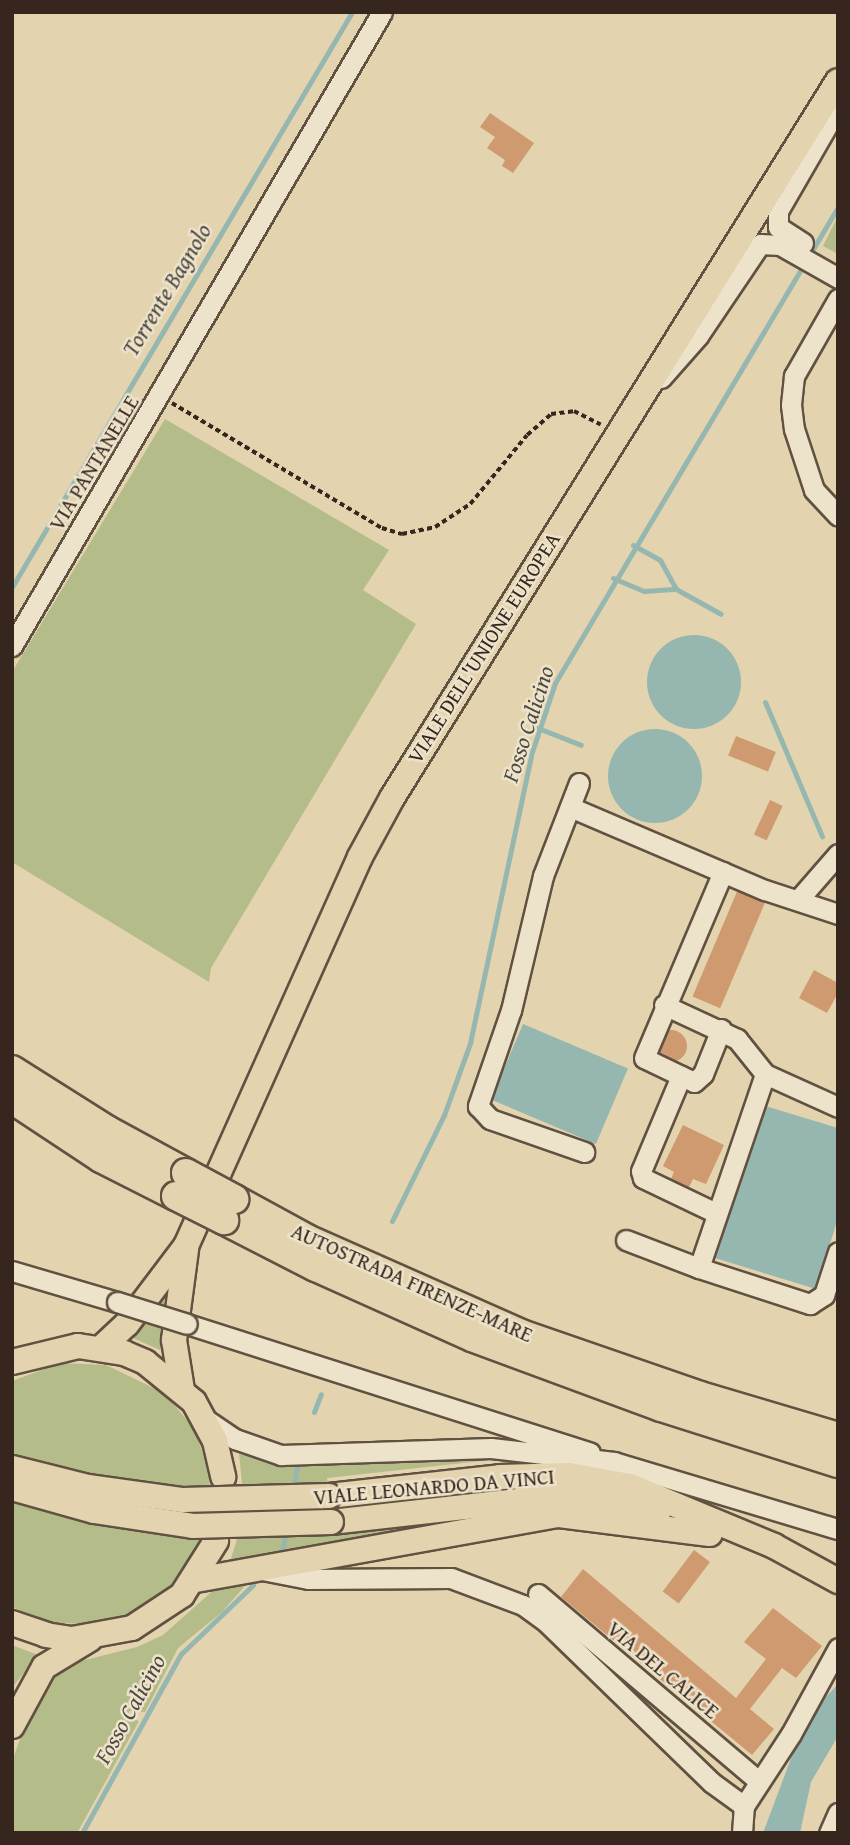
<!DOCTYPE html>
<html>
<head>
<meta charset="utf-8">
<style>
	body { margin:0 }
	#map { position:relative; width:850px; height:1845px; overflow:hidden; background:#e3d3ae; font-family:"Gentium Book Plus",serif }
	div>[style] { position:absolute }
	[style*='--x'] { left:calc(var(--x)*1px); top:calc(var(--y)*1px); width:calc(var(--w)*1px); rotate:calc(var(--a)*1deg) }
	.green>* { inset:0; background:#b4bc8a }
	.water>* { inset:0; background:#96b7b0; transform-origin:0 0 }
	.round { border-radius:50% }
	.stream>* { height:5px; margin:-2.5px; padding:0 2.5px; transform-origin:2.5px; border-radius:2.5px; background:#96b7b0 }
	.building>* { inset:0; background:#cf9a70; transform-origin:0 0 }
	.path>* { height:3.5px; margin-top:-1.75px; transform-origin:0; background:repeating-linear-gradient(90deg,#36261d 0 5px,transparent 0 8.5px) }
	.roads { filter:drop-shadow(2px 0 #615141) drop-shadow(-2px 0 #615141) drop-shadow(0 2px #615141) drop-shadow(0 -2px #615141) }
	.minor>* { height:19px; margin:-9.5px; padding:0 9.5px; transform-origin:9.5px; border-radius:9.5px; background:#ede2ca }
	.major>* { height:24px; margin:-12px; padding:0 12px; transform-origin:12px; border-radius:12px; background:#e3d3ae }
	.highway>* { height:28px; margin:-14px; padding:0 14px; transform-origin:14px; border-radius:14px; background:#e3d3ae }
	.bridges { filter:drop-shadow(2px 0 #615141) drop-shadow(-2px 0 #615141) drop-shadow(0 2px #615141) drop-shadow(0 -2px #615141) }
	.minor-bridge>* { height:19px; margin:-9.5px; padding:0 9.5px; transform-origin:9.5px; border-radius:9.5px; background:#ede2ca }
	.major-bridge>* { height:24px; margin:-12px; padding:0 12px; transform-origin:12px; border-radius:12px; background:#e3d3ae }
	.highway-bridge>* { height:28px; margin:-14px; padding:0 14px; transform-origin:14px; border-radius:14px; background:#e3d3ae }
	span { translate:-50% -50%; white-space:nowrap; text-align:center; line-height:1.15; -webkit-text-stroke:5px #ede2ca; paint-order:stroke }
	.street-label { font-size:21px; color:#36261d }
	.water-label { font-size:23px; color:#4e4a42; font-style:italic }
	.frame { position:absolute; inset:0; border:14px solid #36261d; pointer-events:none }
</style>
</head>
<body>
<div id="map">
	<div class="green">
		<i style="clip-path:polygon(838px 216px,838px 254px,823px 246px)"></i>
		<i style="clip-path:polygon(165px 419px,389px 550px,363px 590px,416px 624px,211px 968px,209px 982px,12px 862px,12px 672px)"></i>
		<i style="clip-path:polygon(165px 1298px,161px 1349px,160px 1350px,128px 1336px)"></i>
		<i style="clip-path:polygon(61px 1363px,106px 1365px,164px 1393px,192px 1426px,209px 1467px,210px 1510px,198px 1552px,173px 1587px,138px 1612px,96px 1624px,53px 1623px,12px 1607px,12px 1381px)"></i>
		<i style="clip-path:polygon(239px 1454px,288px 1463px,499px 1459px,327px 1478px,332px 1532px,499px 1515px,230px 1562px,245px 1513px)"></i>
		<i style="clip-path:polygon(251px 1579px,222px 1612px,178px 1648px,145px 1712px,129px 1711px,129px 1718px,139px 1721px,77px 1833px,12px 1833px,12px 1761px,27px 1720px,50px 1679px,73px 1663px,137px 1647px,163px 1635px,217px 1587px)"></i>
		<i style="clip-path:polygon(12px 1645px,38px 1655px,12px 1688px)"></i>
	</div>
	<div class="water">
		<i class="round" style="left:647px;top:635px;width:94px;height:94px"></i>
		<i class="round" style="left:608px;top:729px;width:94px;height:94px"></i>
		<i style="left:523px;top:1024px;width:114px;height:82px;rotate:23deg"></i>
		<i style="clip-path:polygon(762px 1105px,838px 1128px,838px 1218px,816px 1289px,715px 1258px)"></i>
		<i style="clip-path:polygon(838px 1684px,838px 1736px,811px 1782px,800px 1833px,763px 1833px,793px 1753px,824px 1699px)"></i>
	</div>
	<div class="stream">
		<i style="--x:633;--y:545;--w:31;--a:29"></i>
		<i style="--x:660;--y:560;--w:33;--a:61"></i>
		<i style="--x:613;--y:578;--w:34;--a:23"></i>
		<i style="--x:644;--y:591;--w:32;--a:-4"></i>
		<i style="--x:676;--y:589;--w:51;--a:29.1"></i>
		<i style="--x:12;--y:587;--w:668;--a:-59.4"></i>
		<i style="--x:765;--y:702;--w:146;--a:67"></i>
		<i style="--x:538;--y:728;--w:46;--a:21.6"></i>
		<i style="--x:392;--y:1221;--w:118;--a:-63.9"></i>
		<i style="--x:444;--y:1115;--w:77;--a:-70.1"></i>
		<i style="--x:470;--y:1043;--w:294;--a:-78"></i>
		<i style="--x:531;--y:755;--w:76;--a:-71.6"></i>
		<i style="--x:555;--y:683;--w:554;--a:-59.27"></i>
		<i style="--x:314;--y:1412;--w:19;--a:-69"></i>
		<i style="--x:293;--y:1490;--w:23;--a:-80"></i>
		<i style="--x:282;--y:1552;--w:21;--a:-79"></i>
		<i style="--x:82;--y:1833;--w:205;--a:-61.1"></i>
		<i style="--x:181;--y:1654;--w:100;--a:-43.8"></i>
	</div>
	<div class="building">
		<i style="clip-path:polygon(490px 113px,534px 143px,513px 173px,502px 166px,505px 160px,487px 148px,495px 137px,480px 127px)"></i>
		<i style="left:736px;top:736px;width:43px;height:21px;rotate:22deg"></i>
		<i style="left:770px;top:800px;width:14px;height:38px;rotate:25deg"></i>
		<i style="left:739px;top:887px;width:30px;height:119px;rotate:23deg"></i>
		<i style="clip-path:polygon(814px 970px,838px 983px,838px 993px,827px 1013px,799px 998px)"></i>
		<i class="round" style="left:655px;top:1030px;width:32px;height:32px"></i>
		<i style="clip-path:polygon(683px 1125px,724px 1145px,706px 1184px,693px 1179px,689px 1187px,671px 1179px,674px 1172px,663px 1166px)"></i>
		<i style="left:694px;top:1550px;width:20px;height:52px;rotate:37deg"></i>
		<i style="clip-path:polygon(583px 1569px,736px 1698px,766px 1659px,744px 1642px,773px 1608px,822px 1646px,796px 1678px,782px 1668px,750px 1709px,774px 1729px,752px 1755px,561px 1597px)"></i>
	</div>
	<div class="path">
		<i style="--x:172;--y:403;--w:244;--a:30.8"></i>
		<i style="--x:382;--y:528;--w:21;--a:17"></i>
		<i style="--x:402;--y:534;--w:34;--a:-12"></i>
		<i style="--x:435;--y:527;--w:42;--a:-33.3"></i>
		<i style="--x:470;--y:504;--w:89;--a:-50.4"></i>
		<i style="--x:527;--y:435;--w:32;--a:-41"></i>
		<i style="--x:551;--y:414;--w:23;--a:-7"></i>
		<i style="--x:574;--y:411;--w:30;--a:27"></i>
	</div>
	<div class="roads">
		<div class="minor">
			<i style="--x:803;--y:243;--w:30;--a:-147"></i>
			<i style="--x:778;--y:227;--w:16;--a:-90"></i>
			<i style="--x:778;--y:211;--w:120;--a:-60"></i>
			<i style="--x:838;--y:299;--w:89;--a:119.7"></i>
			<i style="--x:794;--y:376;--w:29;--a:96"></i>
			<i style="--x:791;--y:405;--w:24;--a:83"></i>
			<i style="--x:794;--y:429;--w:64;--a:71.8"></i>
			<i style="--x:814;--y:490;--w:35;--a:47"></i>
			<i style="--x:661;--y:378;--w:56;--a:-48.6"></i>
			<i style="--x:698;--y:336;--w:111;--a:-56"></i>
			<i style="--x:760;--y:244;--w:20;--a:3"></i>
			<i style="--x:780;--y:245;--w:67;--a:29.6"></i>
			<i style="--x:12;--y:646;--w:734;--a:-59.73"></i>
			<i style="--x:579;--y:783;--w:100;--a:111.2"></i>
			<i style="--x:543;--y:876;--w:138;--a:103.4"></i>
			<i style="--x:511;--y:1010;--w:102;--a:109"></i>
			<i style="--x:478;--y:1106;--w:18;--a:47"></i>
			<i style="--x:490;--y:1119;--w:100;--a:19.3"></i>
			<i style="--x:570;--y:807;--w:212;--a:23.1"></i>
			<i style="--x:765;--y:890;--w:77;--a:18.2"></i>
			<i style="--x:798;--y:900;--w:61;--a:-49"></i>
			<i style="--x:664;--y:1005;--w:81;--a:25"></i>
			<i style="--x:737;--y:1039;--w:45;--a:51.3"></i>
			<i style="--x:721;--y:1029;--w:48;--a:111.8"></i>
			<i style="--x:703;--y:1074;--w:12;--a:138"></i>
			<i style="--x:694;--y:1082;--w:55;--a:-154.4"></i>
			<i style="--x:644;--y:1058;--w:202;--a:-67"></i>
			<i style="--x:681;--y:1076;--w:103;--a:112.8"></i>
			<i style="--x:641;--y:1171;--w:7;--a:74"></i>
			<i style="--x:643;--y:1178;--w:81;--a:25.6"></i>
			<i style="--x:838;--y:1107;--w:80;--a:-155.7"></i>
			<i style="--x:765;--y:1074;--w:205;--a:108.8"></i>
			<i style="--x:699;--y:1268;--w:117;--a:18"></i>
			<i style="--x:810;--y:1304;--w:17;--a:-33"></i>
			<i style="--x:824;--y:1295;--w:45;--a:-72"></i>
			<i style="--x:626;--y:1240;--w:78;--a:21"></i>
			<i style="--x:12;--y:1271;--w:109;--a:16.4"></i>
			<i style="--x:187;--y:1324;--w:423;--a:17.7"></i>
			<i style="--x:205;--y:1419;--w:36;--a:34"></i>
			<i style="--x:235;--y:1439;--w:49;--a:19.2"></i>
			<i style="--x:281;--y:1455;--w:210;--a:-1.9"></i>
			<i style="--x:491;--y:1448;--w:124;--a:6.5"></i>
			<i style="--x:614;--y:1462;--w:234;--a:16.7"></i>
			<i style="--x:262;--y:1570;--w:47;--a:11.1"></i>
			<i style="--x:308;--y:1579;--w:143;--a:-0.4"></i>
			<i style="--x:451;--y:1578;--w:77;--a:20.6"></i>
			<i style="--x:523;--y:1605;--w:26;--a:36"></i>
			<i style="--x:544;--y:1620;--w:233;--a:44.1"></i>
			<i style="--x:711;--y:1782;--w:41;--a:36"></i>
			<i style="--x:538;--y:1594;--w:287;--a:40.3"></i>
			<i style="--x:742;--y:1833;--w:27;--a:-86"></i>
			<i style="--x:744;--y:1806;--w:86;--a:-56.9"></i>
			<i style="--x:791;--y:1734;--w:98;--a:-61.3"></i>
			<i style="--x:829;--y:1833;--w:22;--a:-66"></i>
		</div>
		<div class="major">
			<i style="--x:101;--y:1348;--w:35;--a:-43"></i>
			<i style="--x:127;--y:1324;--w:98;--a:-52.9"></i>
			<i style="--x:186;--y:1246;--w:426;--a:-65.9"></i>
			<i style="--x:360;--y:857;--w:67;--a:-61.5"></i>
			<i style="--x:392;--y:798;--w:844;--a:-58.12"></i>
			<i style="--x:12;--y:1362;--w:68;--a:-13.6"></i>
			<i style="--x:78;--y:1346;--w:47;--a:8.7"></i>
			<i style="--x:124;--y:1353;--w:23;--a:23"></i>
			<i style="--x:145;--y:1362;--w:63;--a:39.2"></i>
			<i style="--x:194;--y:1402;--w:44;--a:61.7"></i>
			<i style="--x:215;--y:1441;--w:37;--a:77"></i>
			<i style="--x:182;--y:1390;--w:51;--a:-99.1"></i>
			<i style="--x:174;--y:1340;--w:91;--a:-82.4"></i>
			<i style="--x:329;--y:1496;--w:172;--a:-6.3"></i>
			<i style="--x:500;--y:1477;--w:69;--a:-1.7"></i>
			<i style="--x:569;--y:1475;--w:62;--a:10.2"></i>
			<i style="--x:630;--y:1486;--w:156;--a:22.6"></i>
			<i style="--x:774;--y:1546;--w:73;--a:28.7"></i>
			<i style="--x:331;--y:1522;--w:233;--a:-6.4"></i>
			<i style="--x:563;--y:1496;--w:41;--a:2.8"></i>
			<i style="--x:604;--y:1498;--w:56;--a:15.5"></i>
			<i style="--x:196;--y:1580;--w:369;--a:-10.2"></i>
			<i style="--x:559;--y:1515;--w:152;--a:7.2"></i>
			<i style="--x:12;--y:1623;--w:36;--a:19"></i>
			<i style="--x:46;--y:1635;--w:26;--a:9"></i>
			<i style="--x:72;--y:1639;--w:61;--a:-10.4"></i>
			<i style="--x:132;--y:1628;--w:60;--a:-33.4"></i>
			<i style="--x:182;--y:1595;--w:64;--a:-57.8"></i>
			<i style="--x:12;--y:1726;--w:67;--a:-61.5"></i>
			<i style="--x:44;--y:1667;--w:54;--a:-31.3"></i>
		</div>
		<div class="highway">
			<i style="--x:12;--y:1070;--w:112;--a:32.3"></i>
			<i style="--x:107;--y:1130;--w:90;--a:28.6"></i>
			<i style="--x:12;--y:1099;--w:107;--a:33.5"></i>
			<i style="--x:101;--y:1158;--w:84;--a:26.9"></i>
			<i style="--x:234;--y:1199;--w:83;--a:28.7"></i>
			<i style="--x:307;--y:1239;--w:234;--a:23.9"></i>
			<i style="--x:521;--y:1334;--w:189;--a:19.1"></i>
			<i style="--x:700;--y:1396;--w:144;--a:16.5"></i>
			<i style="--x:224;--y:1220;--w:103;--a:27.1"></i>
			<i style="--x:316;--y:1267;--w:171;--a:24.2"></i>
			<i style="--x:472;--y:1337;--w:202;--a:20.3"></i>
			<i style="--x:661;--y:1407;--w:186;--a:17.6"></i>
		</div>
	</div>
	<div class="bridges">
		<div class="minor-bridge">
			<i style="--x:117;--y:1302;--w:73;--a:17.4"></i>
		</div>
		<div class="major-bridge">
			<i style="--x:12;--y:1468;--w:78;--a:14"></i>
			<i style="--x:88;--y:1487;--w:96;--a:7.8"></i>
			<i style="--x:183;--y:1500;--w:146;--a:-1.6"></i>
			<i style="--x:12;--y:1488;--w:85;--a:15.7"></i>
			<i style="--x:94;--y:1511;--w:100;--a:8.6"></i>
			<i style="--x:193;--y:1526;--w:138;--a:-1.7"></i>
		</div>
		<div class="highway-bridge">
			<i style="--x:186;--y:1173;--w:55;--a:28.4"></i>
			<i style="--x:176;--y:1196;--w:54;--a:26.6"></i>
		</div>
	</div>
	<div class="street-label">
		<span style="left:94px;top:463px;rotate:-59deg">VIA PANTANELLE</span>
		<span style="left:484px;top:648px;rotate:-58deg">VIALE DELL'UNIONE EUROPEA</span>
		<span style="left:412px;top:1283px;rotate:24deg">AUTOSTRADA FIRENZE-MARE</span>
		<span style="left:434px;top:1487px;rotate:-5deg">VIALE LEONARDO DA VINCI</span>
		<span style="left:663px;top:1670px;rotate:40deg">VIA DEL CALICE</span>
	</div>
	<div class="water-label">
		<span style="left:167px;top:290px;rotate:-59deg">Torrente Bagnolo</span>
		<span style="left:528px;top:724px;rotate:-72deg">Fosso Calicino</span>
		<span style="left:130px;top:1709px;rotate:-61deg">Fosso Calicino</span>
	</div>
	<div class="frame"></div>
</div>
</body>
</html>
